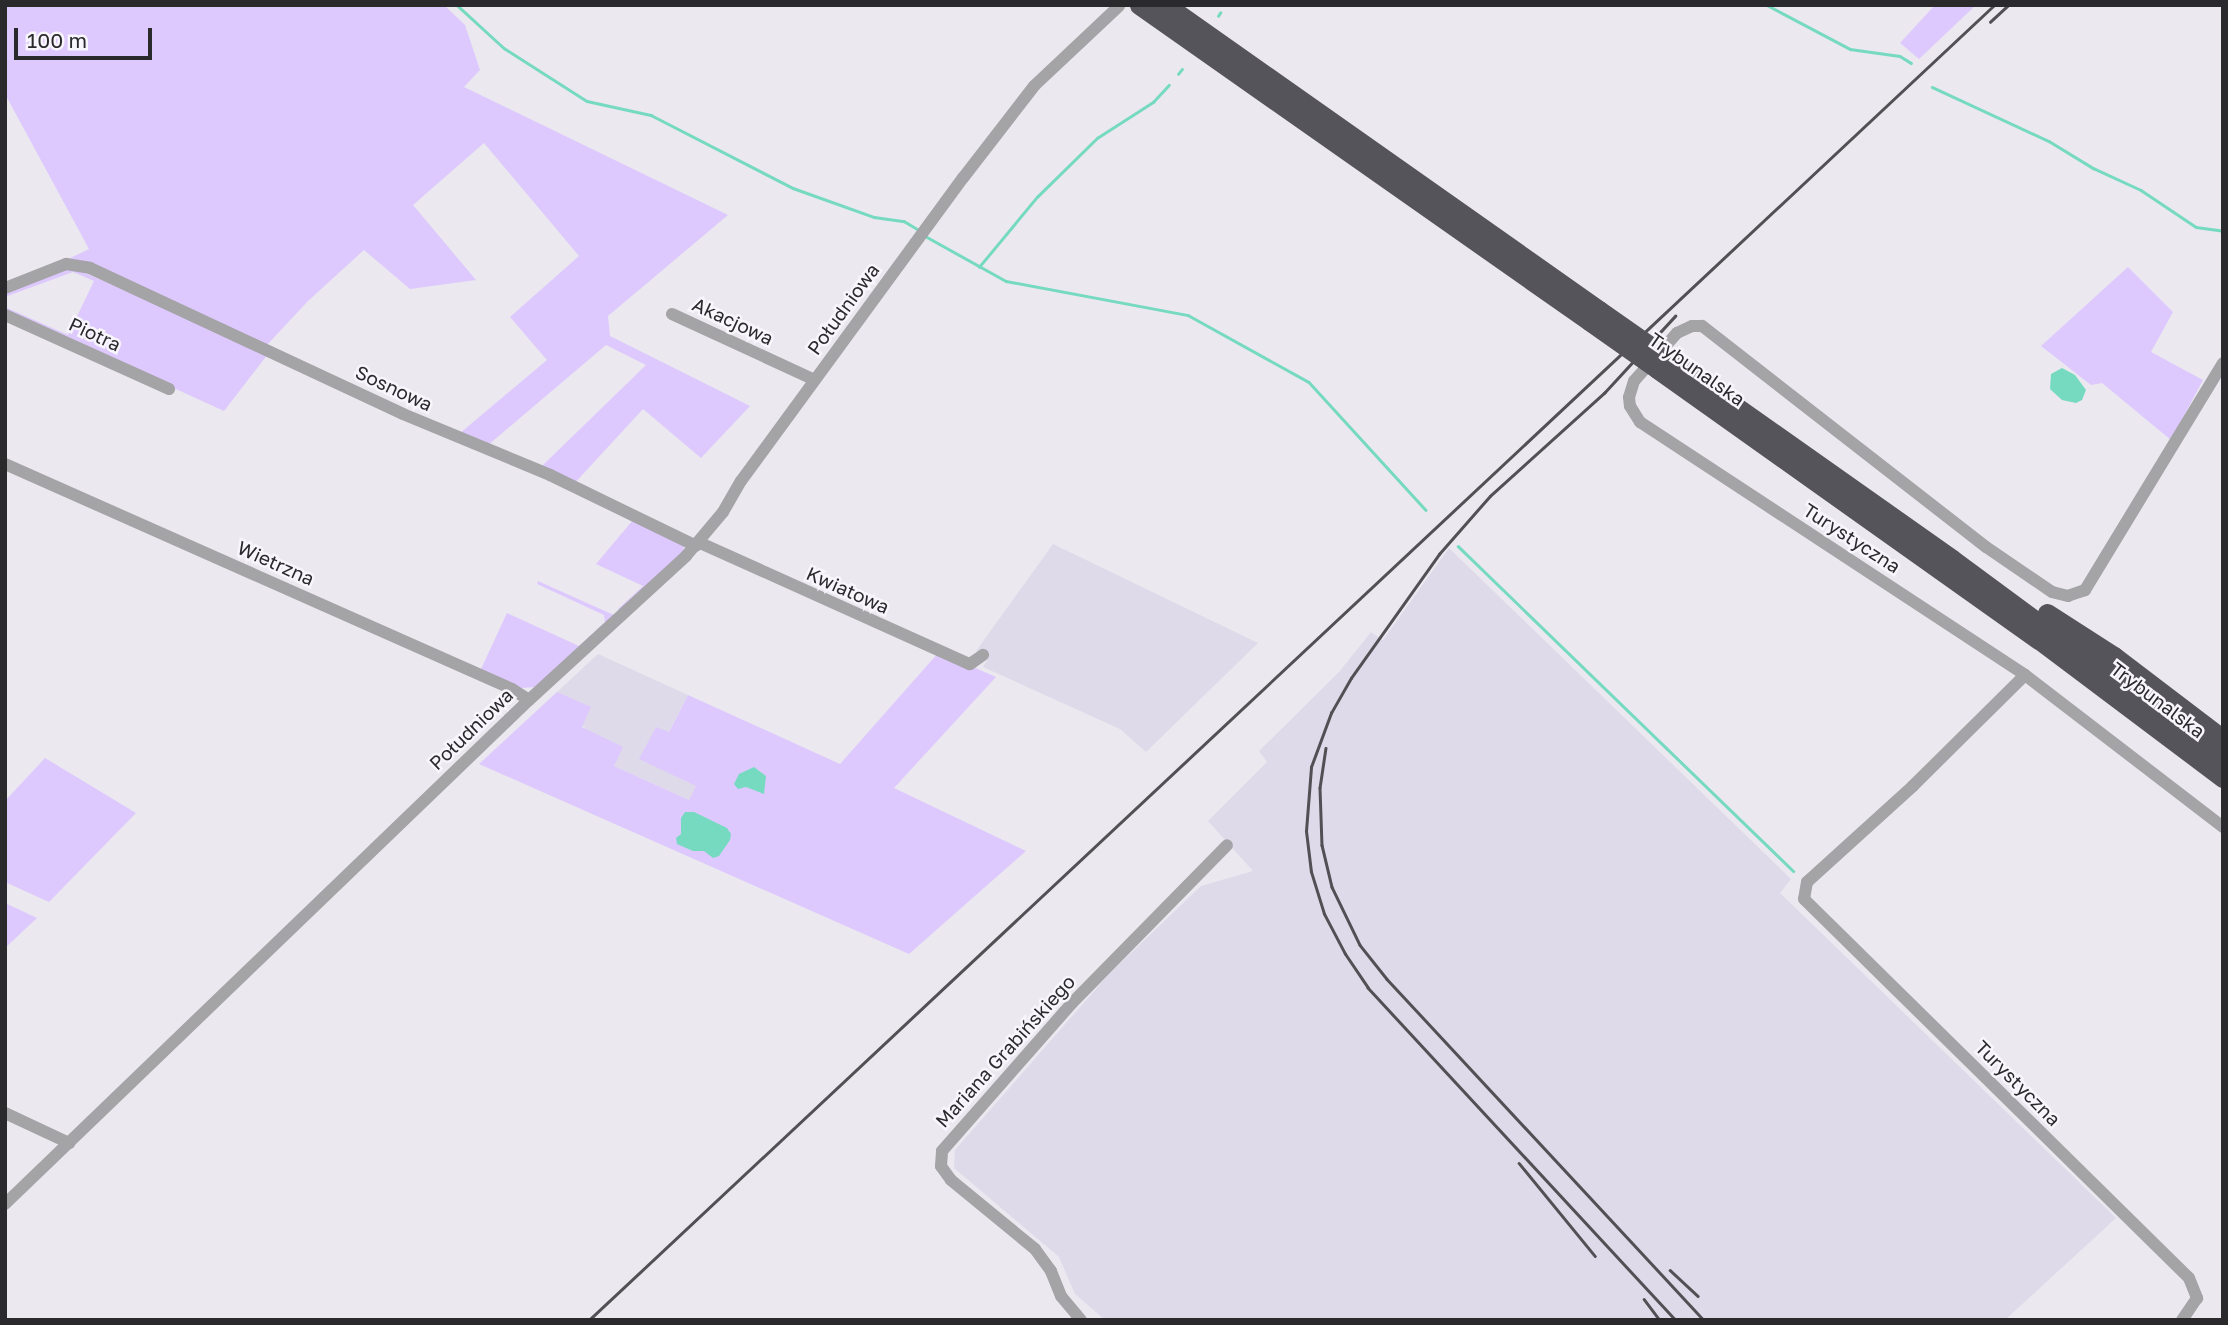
<!DOCTYPE html>
<html>
<head>
<meta charset="utf-8">
<style>
	body { margin:0 }
	#map { position:relative; width:2228px; height:1325px; overflow:hidden; background:#ebe8f0; font-family:"Golos Text",sans-serif }
	div>[style] { position:absolute }
	[style*='--x'] { left:calc(var(--x)*1px); top:calc(var(--y)*1px); width:calc(var(--w)*1px); rotate:calc(var(--a)*1deg) }
	.built>* { inset:0; background:#dfdae9 }
	.green>* { inset:0; background:#ddc9fd }
	.water>* { inset:0; background:#76dac0 }
	.stream>* { height:2.5px; margin:-1.25px; padding:0 1.25px; transform-origin:1.25px; border-radius:1.25px; background:#76dac0 }
	.minor>* { height:12px; margin:-6px; padding:0 6px; transform-origin:6px; border-radius:6px; background:#a4a3a6 }
	.highway>* { height:19px; margin:-9.5px; padding:0 9.5px; transform-origin:9.5px; border-radius:9.5px; background:#56545b }
	.rail>* { height:2.5px; margin:-1.25px; padding:0 1.25px; transform-origin:1.25px; border-radius:1.25px; background:#525054 }
	.highway-bridge>* { height:19px; margin:-9.5px; padding:0 9.5px; transform-origin:9.5px; border-radius:9.5px; background:#56545b }
	span { translate:-50% -50%; white-space:nowrap; text-align:center; line-height:1.15; -webkit-text-stroke:5px #f8f5fd; paint-order:stroke }
	.street-label { font-size:19px; color:#2a292c }
	.frame { position:absolute; inset:0; border:7px solid #2a292c; pointer-events:none }
	.scale { position:absolute; left:14px; top:28px; width:138px; height:32px; box-sizing:border-box; border:4px solid #2a292c; border-top:0; padding-left:9px; font-size:21px; line-height:24px; white-space:nowrap; color:#2a292c; -webkit-text-stroke:5px #f8f5fd; paint-order:stroke }
</style>
</head>
<body>
<div id="map">
	<div class="built">
		<i style="clip-path:polygon(1053px 544px,1258px 643px,1146px 752px,1120px 729px,983px 667px,988px 659px,976px 651px)"></i>
		<i style="clip-path:polygon(1449px 548px,1791px 879px,1780px 893px,2116px 1218px,2005px 1320px,1105px 1320px,1075px 1294px,1059px 1257px,954px 1168px,955px 1150px,1109px 974px,1201px 886px,1253px 871px,1208px 821px,1267px 762px,1259px 751px,1339px 672px,1371px 632px,1383px 640px)"></i>
		<i style="clip-path:polygon(598px 654px,688px 695px,668px 733px,696px 786px,689px 800px,614px 766px,557px 692px)"></i>
	</div>
	<div class="green">
		<i style="clip-path:polygon(5px 5px,444px 5px,465px 25px,480px 70px,464px 87px,728px 215px,608px 316px,610px 336px,750px 406px,701px 458px,643px 409px,572px 486px,542px 466px,646px 365px,606px 345px,487px 446px,459px 434px,547px 360px,510px 317px,579px 256px,484px 143px,413px 205px,476px 280px,410px 289px,364px 250px,308px 301px,266px 346px,91px 265px,60px 263px,89px 249px,5px 94px)"></i>
		<i style="clip-path:polygon(1935px 5px,1976px 5px,1919px 59px,1900px 43px)"></i>
		<i style="clip-path:polygon(72px 267px,268px 354px,224px 411px,5px 311px,5px 307px,68px 335px,94px 281px,73px 272px,5px 297px,5px 291px)"></i>
		<i style="clip-path:polygon(2128px 267px,2173px 312px,2151px 352px,2203px 380px,2171px 440px,2102px 383px,2091px 385px,2041px 346px)"></i>
		<i style="clip-path:polygon(633px 520px,682px 543px,684px 548px,683px 554px,621px 612px,618px 609px,643px 586px,596px 564px)"></i>
		<i style="clip-path:polygon(538px 581px,616px 616px,537px 687px,521px 688px,481px 669px,507px 613px,579px 646px,605px 622px,604px 615px,537px 584px)"></i>
		<i style="clip-path:polygon(939px 652px,996px 677px,894px 788px,1026px 851px,909px 954px,479px 764px,557px 692px,591px 707px,582px 727px,623px 747px,614px 766px,689px 800px,696px 786px,639px 759px,656px 727px,669px 732px,688px 695px,840px 764px)"></i>
		<i style="clip-path:polygon(45px 758px,136px 813px,49px 902px,5px 882px,5px 801px)"></i>
		<i style="clip-path:polygon(5px 903px,37px 918px,5px 948px)"></i>
	</div>
	<div class="water">
		<i style="clip-path:polygon(2062px 368px,2075px 375px,2086px 390px,2082px 400px,2076px 403px,2062px 400px,2050px 389px,2051px 374px)"></i>
		<i style="clip-path:polygon(754px 767px,766px 776px,764px 794px,746px 787px,738px 789px,734px 784px,739px 774px)"></i>
		<i style="clip-path:polygon(685px 812px,694px 812px,727px 828px,731px 834px,730px 840px,719px 856px,713px 858px,704px 851px,693px 851px,677px 844px,676px 838px,681px 834px,681px 818px)"></i>
	</div>
	<div class="stream">
		<i style="--x:457;--y:5;--w:64;--a:42.5"></i>
		<i style="--x:504;--y:48;--w:98;--a:32.6"></i>
		<i style="--x:587;--y:101;--w:66;--a:12.3"></i>
		<i style="--x:651;--y:115;--w:160;--a:27.2"></i>
		<i style="--x:793;--y:188;--w:86;--a:19.7"></i>
		<i style="--x:874;--y:217;--w:30;--a:8"></i>
		<i style="--x:904;--y:221;--w:17;--a:31"></i>
		<i style="--x:1767;--y:5;--w:94;--a:27.9"></i>
		<i style="--x:1850;--y:49;--w:50;--a:8"></i>
		<i style="--x:1900;--y:56;--w:13;--a:32"></i>
		<i style="--x:1218;--y:16;--w:4;--a:-56"></i>
		<i style="--x:1178;--y:74;--w:6;--a:-51"></i>
		<i style="--x:1932;--y:87;--w:129;--a:24.8"></i>
		<i style="--x:2049;--y:141;--w:52;--a:31.5"></i>
		<i style="--x:2093;--y:168;--w:53;--a:24.6"></i>
		<i style="--x:2141;--y:190;--w:66;--a:33.9"></i>
		<i style="--x:2196;--y:227;--w:27;--a:8"></i>
		<i style="--x:927;--y:237;--w:90;--a:29.1"></i>
		<i style="--x:1006;--y:281;--w:185;--a:10.6"></i>
		<i style="--x:1188;--y:315;--w:138;--a:29"></i>
		<i style="--x:1309;--y:382;--w:173;--a:47.6"></i>
		<i style="--x:979;--y:267;--w:91;--a:-50.4"></i>
		<i style="--x:1037;--y:197;--w:84;--a:-44.5"></i>
		<i style="--x:1097;--y:138;--w:67;--a:-32.7"></i>
		<i style="--x:1153;--y:102;--w:23;--a:-47"></i>
		<i style="--x:1458;--y:546;--w:467;--a:44.1"></i>
	</div>
	<div class="minor">
		<i style="--x:5;--y:288;--w:66;--a:-21.5"></i>
		<i style="--x:66;--y:264;--w:24;--a:9"></i>
		<i style="--x:90;--y:268;--w:345;--a:25"></i>
		<i style="--x:403;--y:414;--w:159;--a:22.5"></i>
		<i style="--x:550;--y:475;--w:162;--a:25.9"></i>
		<i style="--x:672;--y:314;--w:157;--a:24.8"></i>
		<i style="--x:5;--y:315;--w:180;--a:24.3"></i>
		<i style="--x:2223;--y:363;--w:266;--a:121.3"></i>
		<i style="--x:2085;--y:590;--w:18;--a:161"></i>
		<i style="--x:2068;--y:596;--w:16;--a:-166"></i>
		<i style="--x:2052;--y:592;--w:80;--a:-145.7"></i>
		<i style="--x:1986;--y:547;--w:360;--a:-142.1"></i>
		<i style="--x:1702;--y:326;--w:10;--a:180"></i>
		<i style="--x:1692;--y:326;--w:17;--a:155"></i>
		<i style="--x:1677;--y:333;--w:64;--a:131.9"></i>
		<i style="--x:1634;--y:381;--w:17;--a:107"></i>
		<i style="--x:1629;--y:397;--w:9;--a:84"></i>
		<i style="--x:1630;--y:406;--w:19;--a:58"></i>
		<i style="--x:1640;--y:422;--w:461;--a:33.3"></i>
		<i style="--x:2025;--y:675;--w:250;--a:37.5"></i>
		<i style="--x:5;--y:464;--w:555;--a:23.93"></i>
		<i style="--x:512;--y:689;--w:20;--a:33"></i>
		<i style="--x:698;--y:542;--w:298;--a:24.2"></i>
		<i style="--x:970;--y:664;--w:16;--a:-35"></i>
		<i style="--x:2025;--y:675;--w:158;--a:135.3"></i>
		<i style="--x:1913;--y:786;--w:143;--a:137.8"></i>
		<i style="--x:1807;--y:882;--w:17;--a:100"></i>
		<i style="--x:1804;--y:899;--w:540;--a:44.55"></i>
		<i style="--x:2189;--y:1278;--w:22;--a:68"></i>
		<i style="--x:2197;--y:1298;--w:27;--a:124"></i>
		<i style="--x:5;--y:1113;--w:71;--a:25.1"></i>
		<i style="--x:5;--y:1204;--w:727;--a:-43.89"></i>
		<i style="--x:529;--y:700;--w:213;--a:-42.5"></i>
		<i style="--x:686;--y:556;--w:57;--a:-49.9"></i>
		<i style="--x:723;--y:512;--w:36;--a:-60"></i>
		<i style="--x:741;--y:481;--w:376;--a:-53.8"></i>
		<i style="--x:963;--y:178;--w:116;--a:-52.3"></i>
		<i style="--x:1034;--y:86;--w:117;--a:-43.3"></i>
		<i style="--x:1081;--y:1320;--w:31;--a:-130"></i>
		<i style="--x:1061;--y:1296;--w:27;--a:-112"></i>
		<i style="--x:1051;--y:1271;--w:27;--a:-126"></i>
		<i style="--x:1035;--y:1249;--w:109;--a:-140.6"></i>
		<i style="--x:951;--y:1180;--w:17;--a:-126"></i>
		<i style="--x:941;--y:1166;--w:15;--a:-86"></i>
		<i style="--x:942;--y:1151;--w:197;--a:-48.7"></i>
		<i style="--x:1072;--y:1003;--w:221;--a:-45.5"></i>
	</div>
	<div class="highway">
		<i style="--x:1139;--y:5;--w:550;--a:35.08"></i>
		<i style="--x:1166;--y:5;--w:530;--a:35.16"></i>
		<i style="--x:1666;--y:357;--w:350;--a:35.2"></i>
		<i style="--x:1952;--y:559;--w:337;--a:36.4"></i>
		<i style="--x:1657;--y:369;--w:468;--a:35.4"></i>
		<i style="--x:2039;--y:640;--w:230;--a:36.9"></i>
		<i style="--x:2047;--y:613;--w:80;--a:32.7"></i>
		<i style="--x:2114;--y:656;--w:137;--a:37.3"></i>
	</div>
	<div class="rail">
		<i style="--x:1990;--y:22;--w:25;--a:-43"></i>
		<i style="--x:1326;--y:748;--w:40;--a:98.5"></i>
		<i style="--x:1320;--y:788;--w:57;--a:88"></i>
		<i style="--x:1322;--y:845;--w:43;--a:76.6"></i>
		<i style="--x:1332;--y:887;--w:64;--a:64.2"></i>
		<i style="--x:1360;--y:945;--w:43;--a:51.5"></i>
		<i style="--x:1387;--y:979;--w:466;--a:47.1"></i>
		<i style="--x:1519;--y:1163;--w:120;--a:50.7"></i>
		<i style="--x:1670;--y:1270;--w:38;--a:43"></i>
		<i style="--x:1644;--y:1299;--w:26;--a:53"></i>
		<i style="--x:589;--y:1320;--w:1924;--a:-43.1"></i>
		<i style="--x:1675;--y:1320;--w:452;--a:-132.8"></i>
		<i style="--x:1368;--y:988;--w:41;--a:-124.1"></i>
		<i style="--x:1345;--y:954;--w:45;--a:-117.7"></i>
		<i style="--x:1324;--y:914;--w:44;--a:-107.2"></i>
		<i style="--x:1311;--y:872;--w:41;--a:-97"></i>
		<i style="--x:1306;--y:831;--w:64;--a:-85.5"></i>
		<i style="--x:1311;--y:767;--w:58;--a:-69.7"></i>
		<i style="--x:1331;--y:713;--w:40;--a:-60.3"></i>
		<i style="--x:1351;--y:678;--w:152;--a:-54.6"></i>
		<i style="--x:1439;--y:554;--w:77;--a:-48.7"></i>
		<i style="--x:1490;--y:496;--w:154;--a:-42.1"></i>
		<i style="--x:1604;--y:393;--w:105;--a:-47.3"></i>
	</div>
	<div class="highway-bridge">
		<i style="--x:1599;--y:310;--w:82;--a:35"></i>
		<i style="--x:1589;--y:321;--w:83;--a:35.2"></i>
	</div>
	<div class="street-label">
		<span style="left:843px;top:309px;rotate:-54deg">Południowa</span>
		<span style="left:733px;top:321px;rotate:25deg">Akacjowa</span>
		<span style="left:95px;top:334px;rotate:25deg">Piotra</span>
		<span style="left:1697px;top:369px;rotate:35deg">Trybunalska</span>
		<span style="left:394px;top:388px;rotate:25deg">Sosnowa</span>
		<span style="left:1852px;top:538px;rotate:33deg">Turystyczna</span>
		<span style="left:276px;top:563px;rotate:24deg">Wietrzna</span>
		<span style="left:848px;top:590px;rotate:24deg">Kwiatowa</span>
		<span style="left:2158px;top:700px;rotate:37deg">Trybunalska</span>
		<span style="left:471px;top:729px;rotate:-44deg">Południowa</span>
		<span style="left:1005px;top:1051px;rotate:-48deg">Mariana Grabińskiego</span>
		<span style="left:2018px;top:1083px;rotate:45deg">Turystyczna</span>
	</div>
	<div class="frame"></div>
	<div class="scale">100 m</div>
</div>
</body>
</html>
